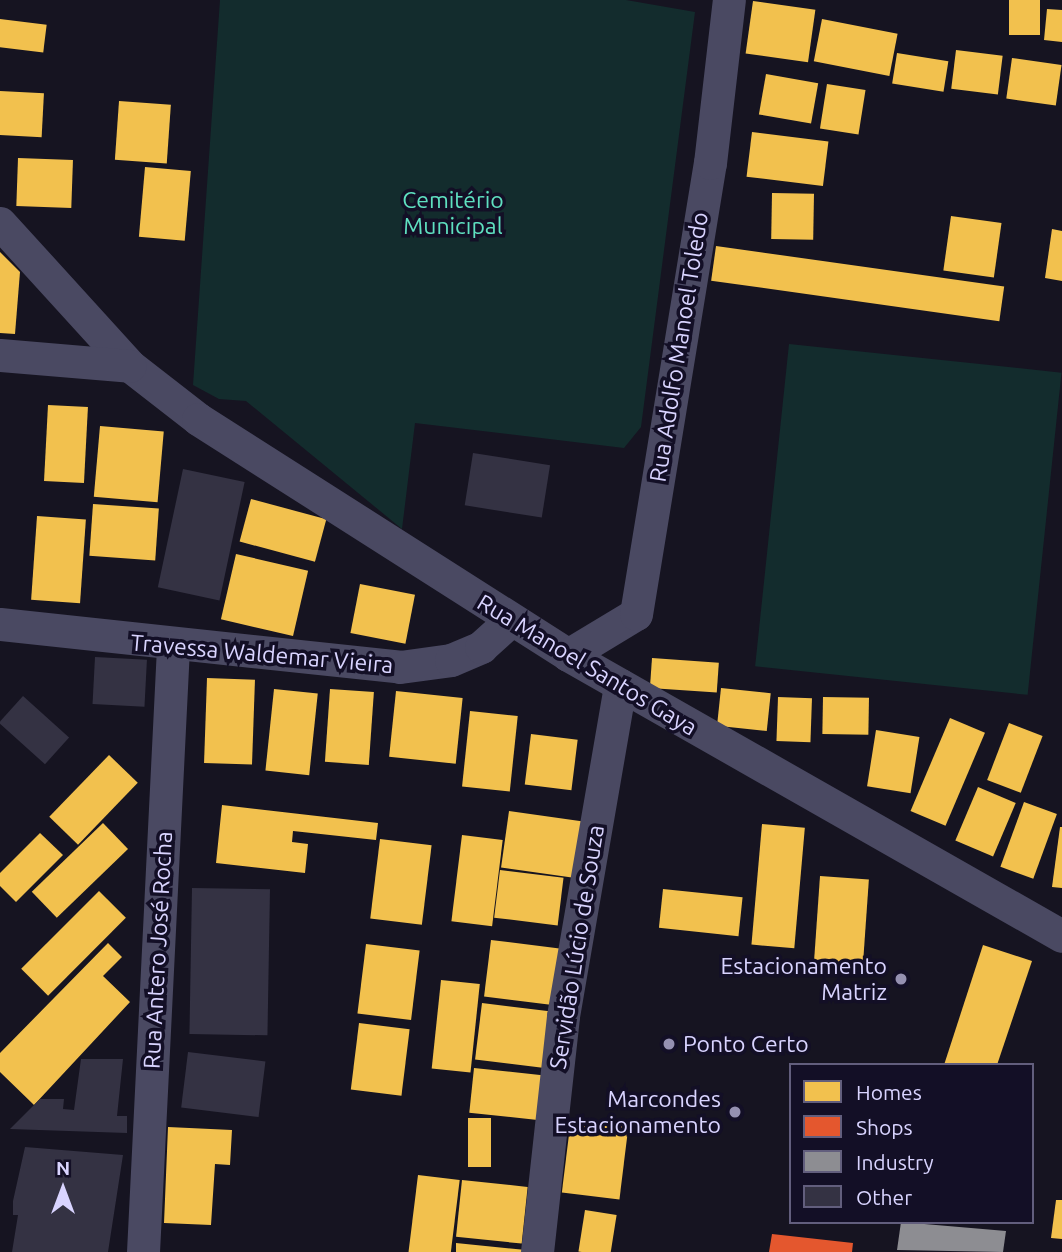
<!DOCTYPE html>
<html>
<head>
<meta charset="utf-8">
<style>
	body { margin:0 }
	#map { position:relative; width:1062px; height:1252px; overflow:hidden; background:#161421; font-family:Ubuntu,sans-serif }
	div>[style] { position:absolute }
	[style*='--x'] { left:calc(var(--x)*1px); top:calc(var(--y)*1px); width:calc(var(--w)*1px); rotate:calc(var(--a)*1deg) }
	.green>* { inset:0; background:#132c2d; transform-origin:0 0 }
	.homes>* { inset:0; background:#f2c14e; transform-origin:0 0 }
	.shops>* { inset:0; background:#e4572e }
	.industry>* { inset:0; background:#8d8d92 }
	.building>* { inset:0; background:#343243; transform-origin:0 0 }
	.street>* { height:33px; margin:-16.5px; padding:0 16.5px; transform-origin:16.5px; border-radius:16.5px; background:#4a4962 }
	.dots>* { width:19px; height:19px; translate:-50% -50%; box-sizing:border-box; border:4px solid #130f26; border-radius:50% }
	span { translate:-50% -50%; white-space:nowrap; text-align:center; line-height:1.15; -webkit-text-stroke:7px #130f26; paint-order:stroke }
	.park-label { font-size:23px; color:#5fe0c0 }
	.street-label { font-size:23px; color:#d9d4ff }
	.poi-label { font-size:23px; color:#d9d4ff }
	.right { translate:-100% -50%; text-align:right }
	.left { translate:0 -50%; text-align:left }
	.legend { position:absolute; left:789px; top:1063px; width:245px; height:161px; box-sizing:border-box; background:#130f26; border:2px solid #625e7d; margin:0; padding:9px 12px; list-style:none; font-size:21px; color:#d9d4ff }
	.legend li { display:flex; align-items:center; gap:14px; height:35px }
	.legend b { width:35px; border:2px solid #625e7d }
	.north { position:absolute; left:28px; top:1154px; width:70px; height:70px; -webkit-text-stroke:5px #130f26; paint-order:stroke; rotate:0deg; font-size:19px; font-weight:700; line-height:28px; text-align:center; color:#d9d4ff }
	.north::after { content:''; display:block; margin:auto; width:24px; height:32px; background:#d9d4ff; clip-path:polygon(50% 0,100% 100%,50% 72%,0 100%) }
</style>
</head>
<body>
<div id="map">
	<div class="green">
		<i style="clip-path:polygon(220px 0,626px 0,695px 12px,641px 427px,624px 448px,415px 423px,402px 529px,246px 401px,219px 399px,193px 385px)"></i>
		<i style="left:789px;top:344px;width:274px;height:324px;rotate:6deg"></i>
	</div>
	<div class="homes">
		<i style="left:1009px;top:0;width:31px;height:35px"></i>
		<i style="left:753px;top:1px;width:63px;height:53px;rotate:8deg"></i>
		<i style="clip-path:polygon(1047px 9px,1062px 10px,1062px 42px,1044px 40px)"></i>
		<i style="left:0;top:19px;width:47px;height:28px;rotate:7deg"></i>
		<i style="left:822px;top:19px;width:77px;height:43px;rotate:11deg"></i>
		<i style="left:956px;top:50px;width:47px;height:39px;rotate:7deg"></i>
		<i style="left:897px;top:53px;width:52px;height:31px;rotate:9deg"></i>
		<i style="left:1012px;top:58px;width:50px;height:41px;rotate:8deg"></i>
		<i style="left:766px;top:74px;width:53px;height:41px;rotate:10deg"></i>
		<i style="left:827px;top:84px;width:39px;height:45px;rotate:9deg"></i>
		<i style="left:0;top:91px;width:44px;height:44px;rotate:3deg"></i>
		<i style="left:119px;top:101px;width:52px;height:59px;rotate:4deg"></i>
		<i style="left:752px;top:132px;width:77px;height:45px;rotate:7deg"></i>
		<i style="left:18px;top:158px;width:55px;height:48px;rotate:2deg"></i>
		<i style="left:145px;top:167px;width:46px;height:70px;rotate:5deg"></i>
		<i style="left:772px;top:193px;width:42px;height:46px;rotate:1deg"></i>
		<i style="left:951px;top:216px;width:51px;height:55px;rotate:8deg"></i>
		<i style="clip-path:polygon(1052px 229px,1062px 231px,1062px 281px,1045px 278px)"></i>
		<i style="left:716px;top:246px;width:291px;height:35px;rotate:8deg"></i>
		<i style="clip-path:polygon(0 252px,20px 272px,15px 334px,0 333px)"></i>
		<i style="left:48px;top:405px;width:40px;height:76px;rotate:3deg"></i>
		<i style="left:100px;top:426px;width:64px;height:71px;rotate:5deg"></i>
		<i style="left:251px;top:499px;width:78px;height:44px;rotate:15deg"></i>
		<i style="left:93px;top:504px;width:66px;height:52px;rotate:4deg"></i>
		<i style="left:37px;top:516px;width:49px;height:84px;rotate:4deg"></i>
		<i style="left:236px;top:554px;width:74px;height:67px;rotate:13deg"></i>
		<i style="left:360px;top:584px;width:56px;height:50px;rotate:11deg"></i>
		<i style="left:652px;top:658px;width:67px;height:30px;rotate:4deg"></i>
		<i style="left:207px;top:678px;width:48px;height:85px;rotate:2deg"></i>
		<i style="left:721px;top:688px;width:50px;height:38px;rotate:6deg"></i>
		<i style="left:274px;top:689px;width:44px;height:82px;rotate:6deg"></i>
		<i style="left:330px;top:689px;width:44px;height:73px;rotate:4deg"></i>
		<i style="left:396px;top:691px;width:67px;height:66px;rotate:6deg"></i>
		<i style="left:778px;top:697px;width:34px;height:44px;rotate:2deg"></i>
		<i style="left:823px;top:697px;width:46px;height:37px;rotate:1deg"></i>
		<i style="left:470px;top:711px;width:48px;height:76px;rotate:6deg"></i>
		<i style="left:950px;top:718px;width:38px;height:101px;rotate:23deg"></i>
		<i style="left:1009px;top:723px;width:36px;height:61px;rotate:21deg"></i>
		<i style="left:876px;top:730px;width:44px;height:57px;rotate:9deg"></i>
		<i style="left:531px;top:734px;width:47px;height:51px;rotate:7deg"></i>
		<i style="left:109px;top:755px;width:40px;height:86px;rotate:44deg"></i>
		<i style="left:978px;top:787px;width:41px;height:58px;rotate:23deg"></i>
		<i style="left:1024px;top:802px;width:35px;height:69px;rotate:20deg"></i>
		<i style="clip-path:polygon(222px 805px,378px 823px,376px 840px,293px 831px,292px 842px,308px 844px,305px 873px,216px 863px)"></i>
		<i style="left:509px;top:811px;width:75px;height:57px;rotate:8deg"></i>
		<i style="left:103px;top:823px;width:36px;height:99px;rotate:46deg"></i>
		<i style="left:762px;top:824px;width:43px;height:121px;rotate:5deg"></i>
		<i style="clip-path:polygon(1060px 827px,1062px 827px,1062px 888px,1052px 887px)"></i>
		<i style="clip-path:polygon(40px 833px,63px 855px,16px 902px,0 886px,0 873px)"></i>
		<i style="left:462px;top:835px;width:41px;height:87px;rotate:7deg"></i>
		<i style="left:380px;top:839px;width:52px;height:80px;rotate:7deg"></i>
		<i style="left:500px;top:870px;width:64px;height:48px;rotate:7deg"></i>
		<i style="left:820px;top:876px;width:49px;height:87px;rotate:4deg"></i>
		<i style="left:663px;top:889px;width:80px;height:39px;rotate:6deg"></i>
		<i style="left:99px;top:891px;width:38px;height:110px;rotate:45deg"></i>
		<i style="left:491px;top:940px;width:71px;height:57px;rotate:7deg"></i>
		<i style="clip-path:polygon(108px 943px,122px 957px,103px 976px,130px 1002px,34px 1105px,0 1072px,0 1053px)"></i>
		<i style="left:366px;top:944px;width:54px;height:70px;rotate:7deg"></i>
		<i style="clip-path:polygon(983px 945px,1032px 961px,997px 1065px,944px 1065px)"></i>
		<i style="left:441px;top:980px;width:39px;height:89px;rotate:6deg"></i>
		<i style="left:482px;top:1003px;width:70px;height:57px;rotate:7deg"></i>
		<i style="left:359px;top:1023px;width:51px;height:67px;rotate:7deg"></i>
		<i style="left:474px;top:1068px;width:71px;height:45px;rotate:6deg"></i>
		<i style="left:468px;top:1118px;width:23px;height:49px"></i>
		<i style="left:571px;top:1118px;width:58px;height:75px;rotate:7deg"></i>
		<i style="clip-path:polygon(168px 1127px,232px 1130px,230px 1165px,215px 1164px,211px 1225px,164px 1223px)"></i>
		<i style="left:418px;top:1175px;width:42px;height:78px;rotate:7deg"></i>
		<i style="left:462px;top:1180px;width:66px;height:57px;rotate:6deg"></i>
		<i style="clip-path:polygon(1056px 1200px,1062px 1200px,1062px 1239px,1051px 1238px)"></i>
		<i style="left:585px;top:1210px;width:32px;height:42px;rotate:9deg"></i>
		<i style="clip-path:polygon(456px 1243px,526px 1250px,526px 1252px,456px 1252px)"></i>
	</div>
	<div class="shops">
		<i style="clip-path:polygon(772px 1234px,853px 1243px,852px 1252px,769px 1252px)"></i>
	</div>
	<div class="industry">
		<i style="clip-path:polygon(901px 1222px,1006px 1231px,1003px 1252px,897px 1250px)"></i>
	</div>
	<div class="building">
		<i style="left:473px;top:453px;width:78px;height:53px;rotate:9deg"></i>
		<i style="left:183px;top:469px;width:63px;height:121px;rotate:12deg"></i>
		<i style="left:95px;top:657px;width:52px;height:47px;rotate:3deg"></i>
		<i style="left:23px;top:696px;width:62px;height:36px;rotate:42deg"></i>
		<i style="left:192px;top:888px;width:78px;height:146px;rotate:1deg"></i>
		<i style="left:188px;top:1052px;width:78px;height:56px;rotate:7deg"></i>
		<i style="clip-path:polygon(81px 1059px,123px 1059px,117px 1116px,127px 1116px,127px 1133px,10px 1129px,40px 1099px,64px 1099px,63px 1109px,74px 1110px)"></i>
		<i style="clip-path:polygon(25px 1147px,123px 1155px,108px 1252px,12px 1252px,18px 1215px,13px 1215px,13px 1201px)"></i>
	</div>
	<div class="street">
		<i style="--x:0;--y:223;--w:193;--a:47.7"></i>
		<i style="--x:130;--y:366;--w:86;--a:37.9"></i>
		<i style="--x:198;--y:419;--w:439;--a:32.5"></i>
		<i style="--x:568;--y:655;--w:568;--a:29.63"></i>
		<i style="--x:0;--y:355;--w:130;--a:4.8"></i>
		<i style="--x:0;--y:624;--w:402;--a:6.1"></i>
		<i style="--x:400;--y:667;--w:51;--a:-7.8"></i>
		<i style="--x:451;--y:660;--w:33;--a:-23"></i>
		<i style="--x:481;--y:647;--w:40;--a:-42"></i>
		<i style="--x:568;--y:655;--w:79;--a:-31.1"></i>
		<i style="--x:636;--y:614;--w:457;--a:-80.7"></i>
		<i style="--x:710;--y:163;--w:164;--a:-83.4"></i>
		<i style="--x:143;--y:1252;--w:605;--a:-87.16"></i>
		<i style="--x:537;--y:1252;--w:237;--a:-83.7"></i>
		<i style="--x:563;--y:1016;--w:336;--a:-80.2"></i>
	</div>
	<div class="dots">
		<i style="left:901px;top:979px;background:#9591b1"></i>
		<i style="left:669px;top:1044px;background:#9591b1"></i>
		<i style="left:735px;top:1112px;background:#9591b1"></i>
	</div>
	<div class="park-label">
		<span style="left:453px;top:213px">Cemitério<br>Municipal</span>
	</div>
	<div class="street-label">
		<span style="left:679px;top:347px;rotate:-81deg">Rua Adolfo Manoel Toledo</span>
		<span style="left:262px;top:654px;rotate:5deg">Travessa Waldemar Vieira</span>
		<span style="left:587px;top:665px;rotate:31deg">Rua Manoel Santos Gaya</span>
		<span style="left:577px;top:947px;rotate:-81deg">Servidão Lúcio de Souza</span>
		<span style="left:158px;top:950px;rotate:-87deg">Rua Antero José Rocha</span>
	</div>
	<div class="poi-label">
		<span class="right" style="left:887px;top:979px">Estacionamento<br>Matriz</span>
		<span class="left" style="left:683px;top:1044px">Ponto Certo</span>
		<span class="right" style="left:721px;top:1112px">Marcondes<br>Estacionamento</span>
	</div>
	<ul class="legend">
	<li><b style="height:19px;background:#f2c14e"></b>Homes</li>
	<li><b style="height:19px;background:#e4572e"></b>Shops</li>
	<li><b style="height:19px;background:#8d8d92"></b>Industry</li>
	<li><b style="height:19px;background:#343243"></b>Other</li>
	</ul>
	<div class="north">N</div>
</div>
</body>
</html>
